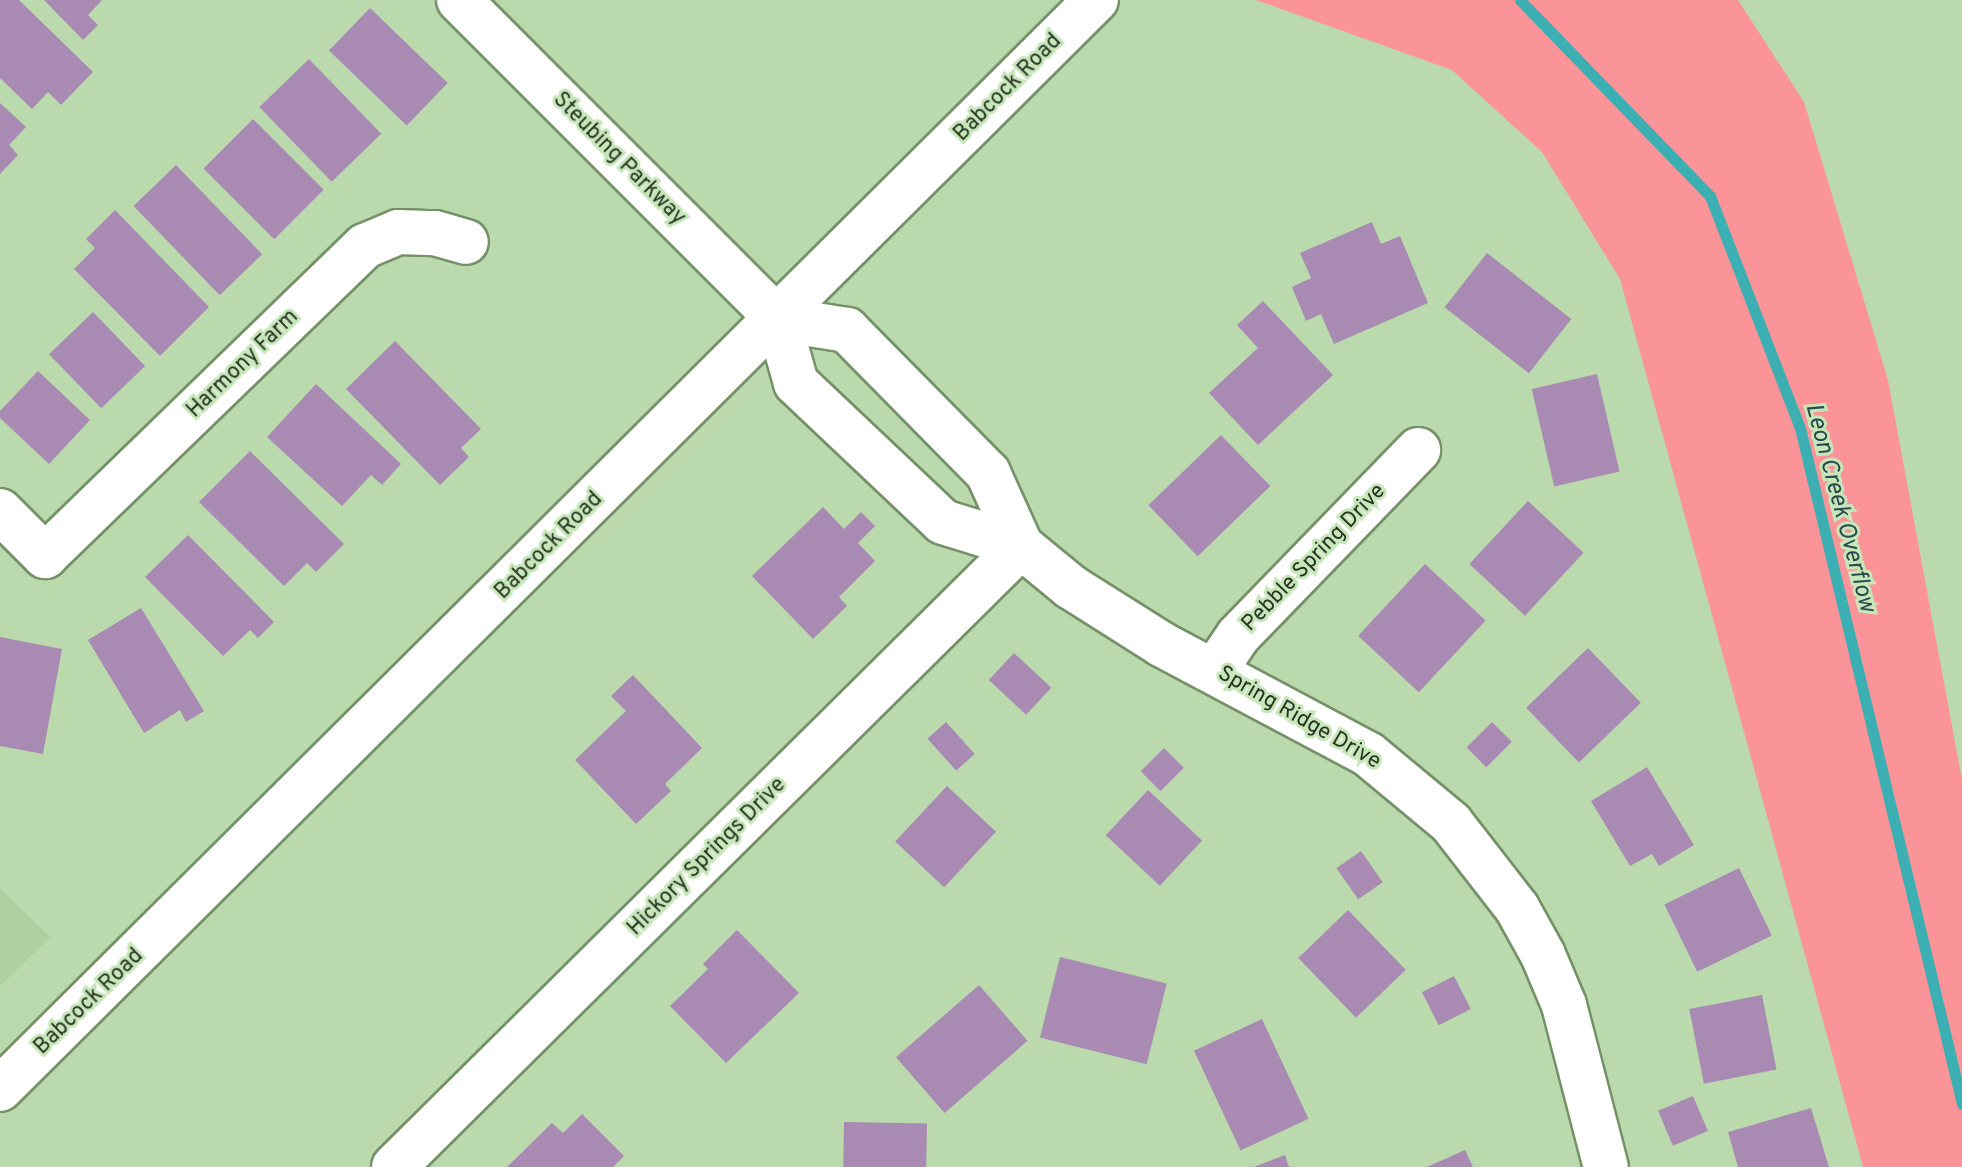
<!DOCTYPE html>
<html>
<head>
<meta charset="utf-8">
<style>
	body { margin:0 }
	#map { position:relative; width:1962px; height:1167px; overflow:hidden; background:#badaae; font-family:Overpass,sans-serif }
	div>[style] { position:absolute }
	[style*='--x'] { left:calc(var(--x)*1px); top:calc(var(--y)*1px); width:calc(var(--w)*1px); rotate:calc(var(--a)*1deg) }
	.built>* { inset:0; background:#acd09e }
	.green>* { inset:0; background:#fa9499 }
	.stream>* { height:11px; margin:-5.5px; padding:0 5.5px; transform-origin:5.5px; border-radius:5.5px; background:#3bafb1 }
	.building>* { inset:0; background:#a88ab3; transform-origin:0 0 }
	.roads { filter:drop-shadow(2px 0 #749168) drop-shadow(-2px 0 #749168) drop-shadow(0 2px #749168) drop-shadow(0 -2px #749168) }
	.minor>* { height:44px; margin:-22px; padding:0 22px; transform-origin:22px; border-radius:22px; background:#fff }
	.major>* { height:44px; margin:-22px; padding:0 22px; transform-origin:22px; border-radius:22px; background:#fff }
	span { translate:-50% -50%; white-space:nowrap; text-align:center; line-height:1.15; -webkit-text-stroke:6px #c7e7bb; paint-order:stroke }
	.street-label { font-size:22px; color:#283423 }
	.water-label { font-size:24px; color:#284a4a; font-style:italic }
</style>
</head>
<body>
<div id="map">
	<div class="built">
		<i style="clip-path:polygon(0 888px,50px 937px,0 986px)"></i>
	</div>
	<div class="green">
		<i style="clip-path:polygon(1256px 0,1738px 0,1804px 102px,1888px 380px,1962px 780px,1962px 1167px,1863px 1167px,1620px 279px,1542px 152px,1452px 70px)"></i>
	</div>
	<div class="stream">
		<i style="--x:1520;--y:0;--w:273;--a:45.9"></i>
		<i style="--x:1710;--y:196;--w:249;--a:68.8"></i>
		<i style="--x:1800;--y:428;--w:695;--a:76.52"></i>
	</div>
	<div class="building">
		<i style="clip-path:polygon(0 0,19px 0,93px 72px,61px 105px,48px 92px,32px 109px,0 78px)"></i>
		<i style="clip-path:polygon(44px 0,102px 0,88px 15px,98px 25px,83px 40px)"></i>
		<i style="left:370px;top:8px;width:108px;height:59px;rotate:44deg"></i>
		<i style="left:309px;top:59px;width:104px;height:69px;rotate:46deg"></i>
		<i style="clip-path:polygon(0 103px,26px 127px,9px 145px,18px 155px,0 174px)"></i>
		<i style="left:253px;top:119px;width:100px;height:70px;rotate:45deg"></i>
		<i style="left:176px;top:165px;width:124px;height:59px;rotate:46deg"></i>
		<i style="clip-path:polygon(115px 210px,209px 307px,160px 356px,74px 269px,95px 248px,86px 239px)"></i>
		<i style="clip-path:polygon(1372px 222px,1381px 244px,1400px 236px,1428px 303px,1334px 344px,1321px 314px,1306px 321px,1292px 287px,1311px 278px,1300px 253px)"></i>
		<i style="left:1487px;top:253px;width:107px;height:69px;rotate:38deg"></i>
		<i style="clip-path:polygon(1263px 301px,1333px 375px,1258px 445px,1209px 393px,1258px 348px,1237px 325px)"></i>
		<i style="left:93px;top:312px;width:75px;height:61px;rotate:46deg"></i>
		<i style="clip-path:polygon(395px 341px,481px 429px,461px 448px,469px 457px,440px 485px,346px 389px)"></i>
		<i style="clip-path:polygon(38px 371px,90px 420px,49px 464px,0 418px,0 411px)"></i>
		<i style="left:1597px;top:374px;width:100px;height:67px;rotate:77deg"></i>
		<i style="clip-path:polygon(316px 384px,401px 464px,382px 485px,371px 475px,342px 506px,267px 437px)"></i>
		<i style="left:1221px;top:435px;width:71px;height:101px;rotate:46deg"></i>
		<i style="clip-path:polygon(250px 451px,344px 544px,316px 572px,307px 563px,284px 586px,199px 502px)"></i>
		<i style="left:1528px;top:501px;width:76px;height:86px;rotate:43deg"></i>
		<i style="clip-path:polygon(823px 507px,844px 529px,861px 512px,875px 526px,858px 543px,875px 561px,839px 597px,847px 606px,813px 639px,752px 576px)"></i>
		<i style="clip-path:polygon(188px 535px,274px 622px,258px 638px,250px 630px,223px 656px,145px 577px)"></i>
		<i style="left:1425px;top:564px;width:83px;height:98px;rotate:43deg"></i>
		<i style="clip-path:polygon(141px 608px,204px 711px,186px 722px,180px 710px,144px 733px,88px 640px)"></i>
		<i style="clip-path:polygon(0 637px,62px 649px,43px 754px,0 746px)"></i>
		<i style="left:1588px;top:648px;width:76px;height:86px;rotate:46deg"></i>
		<i style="left:1014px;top:653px;width:51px;height:37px;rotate:43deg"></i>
		<i style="clip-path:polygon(633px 675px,702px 748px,665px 784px,671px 791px,636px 824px,575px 760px,626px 711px,611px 696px)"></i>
		<i style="left:946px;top:722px;width:43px;height:25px;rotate:48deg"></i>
		<i style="left:1492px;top:722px;width:28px;height:36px;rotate:45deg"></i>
		<i style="left:1164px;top:748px;width:28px;height:33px;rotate:45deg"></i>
		<i style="clip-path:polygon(1647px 767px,1694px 845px,1659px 866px,1652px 854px,1630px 866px,1591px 801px)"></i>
		<i style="left:947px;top:786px;width:67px;height:76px;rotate:43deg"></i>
		<i style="left:1148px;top:790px;width:74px;height:62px;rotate:43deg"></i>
		<i style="left:1361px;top:851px;width:38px;height:30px;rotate:55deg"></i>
		<i style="left:1739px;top:868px;width:75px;height:83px;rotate:64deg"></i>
		<i style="left:1348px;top:910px;width:83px;height:69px;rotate:46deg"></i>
		<i style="clip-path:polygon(737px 930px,799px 993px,726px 1063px,670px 1006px,708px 969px,703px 964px)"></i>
		<i style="left:1060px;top:957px;width:110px;height:83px;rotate:14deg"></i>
		<i style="left:1454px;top:976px;width:37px;height:36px;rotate:63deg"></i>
		<i style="left:979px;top:985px;width:74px;height:110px;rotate:49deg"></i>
		<i style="left:1762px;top:995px;width:76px;height:74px;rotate:79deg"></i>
		<i style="left:1262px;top:1019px;width:110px;height:75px;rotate:65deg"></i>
		<i style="left:1693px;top:1096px;width:38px;height:38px;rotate:67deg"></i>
		<i style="clip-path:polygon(1811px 1108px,1829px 1167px,1738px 1167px,1728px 1132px)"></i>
		<i style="clip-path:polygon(582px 1114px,624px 1156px,613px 1167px,507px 1167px,552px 1123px,563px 1133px)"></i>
		<i style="left:844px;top:1122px;width:83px;height:45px;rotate:1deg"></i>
		<i style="clip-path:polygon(1465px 1150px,1473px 1167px,1427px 1167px)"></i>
		<i style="clip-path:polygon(1285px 1155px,1289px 1167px,1254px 1167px)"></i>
	</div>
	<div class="roads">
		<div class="minor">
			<i style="--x:459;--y:0;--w:451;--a:45"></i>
			<i style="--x:778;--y:319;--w:66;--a:74.3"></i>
			<i style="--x:796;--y:383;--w:202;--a:43.4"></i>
			<i style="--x:943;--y:522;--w:82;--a:17.1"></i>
			<i style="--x:1021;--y:546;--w:65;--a:39.4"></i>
			<i style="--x:1071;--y:587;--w:107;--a:32.3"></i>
			<i style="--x:1161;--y:644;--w:234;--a:28"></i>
			<i style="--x:1368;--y:754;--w:108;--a:39.7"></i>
			<i style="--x:1451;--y:823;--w:108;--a:52.2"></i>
			<i style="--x:1517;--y:908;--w:54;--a:61"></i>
			<i style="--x:1543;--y:955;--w:54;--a:67.2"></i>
			<i style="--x:1564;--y:1005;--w:167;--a:75.5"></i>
			<i style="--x:778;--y:319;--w:70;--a:9.1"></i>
			<i style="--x:847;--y:330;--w:201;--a:45.4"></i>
			<i style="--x:988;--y:473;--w:80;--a:65.7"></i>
			<i style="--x:0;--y:511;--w:64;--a:45"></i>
			<i style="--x:45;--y:556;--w:446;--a:-44.1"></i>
			<i style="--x:365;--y:246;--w:36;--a:-23"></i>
			<i style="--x:398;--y:232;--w:37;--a:2"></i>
			<i style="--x:435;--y:233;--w:32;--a:16"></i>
			<i style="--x:1215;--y:670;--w:41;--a:-55.9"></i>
			<i style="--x:1238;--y:636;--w:259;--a:-45.9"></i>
			<i style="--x:394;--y:1167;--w:882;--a:-44.72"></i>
		</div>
		<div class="major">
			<i style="--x:0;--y:1089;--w:1545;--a:-44.82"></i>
		</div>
	</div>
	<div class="street-label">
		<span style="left:1008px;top:88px;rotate:-45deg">Babcock Road</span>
		<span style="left:619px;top:159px;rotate:45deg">Steubing Parkway</span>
		<span style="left:243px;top:364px;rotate:-44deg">Harmony Farm</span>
		<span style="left:549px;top:546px;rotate:-45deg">Babcock Road</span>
		<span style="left:1314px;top:558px;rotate:-46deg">Pebble Spring Drive</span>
		<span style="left:1299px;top:718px;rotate:30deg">Spring Ridge Drive</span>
		<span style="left:707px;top:857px;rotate:-45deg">Hickory Springs Drive</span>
		<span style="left:89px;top:1002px;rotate:-44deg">Babcock Road</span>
	</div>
	<div class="water-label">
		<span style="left:1839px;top:508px;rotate:75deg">Leon Creek Overflow</span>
	</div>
</div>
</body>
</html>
